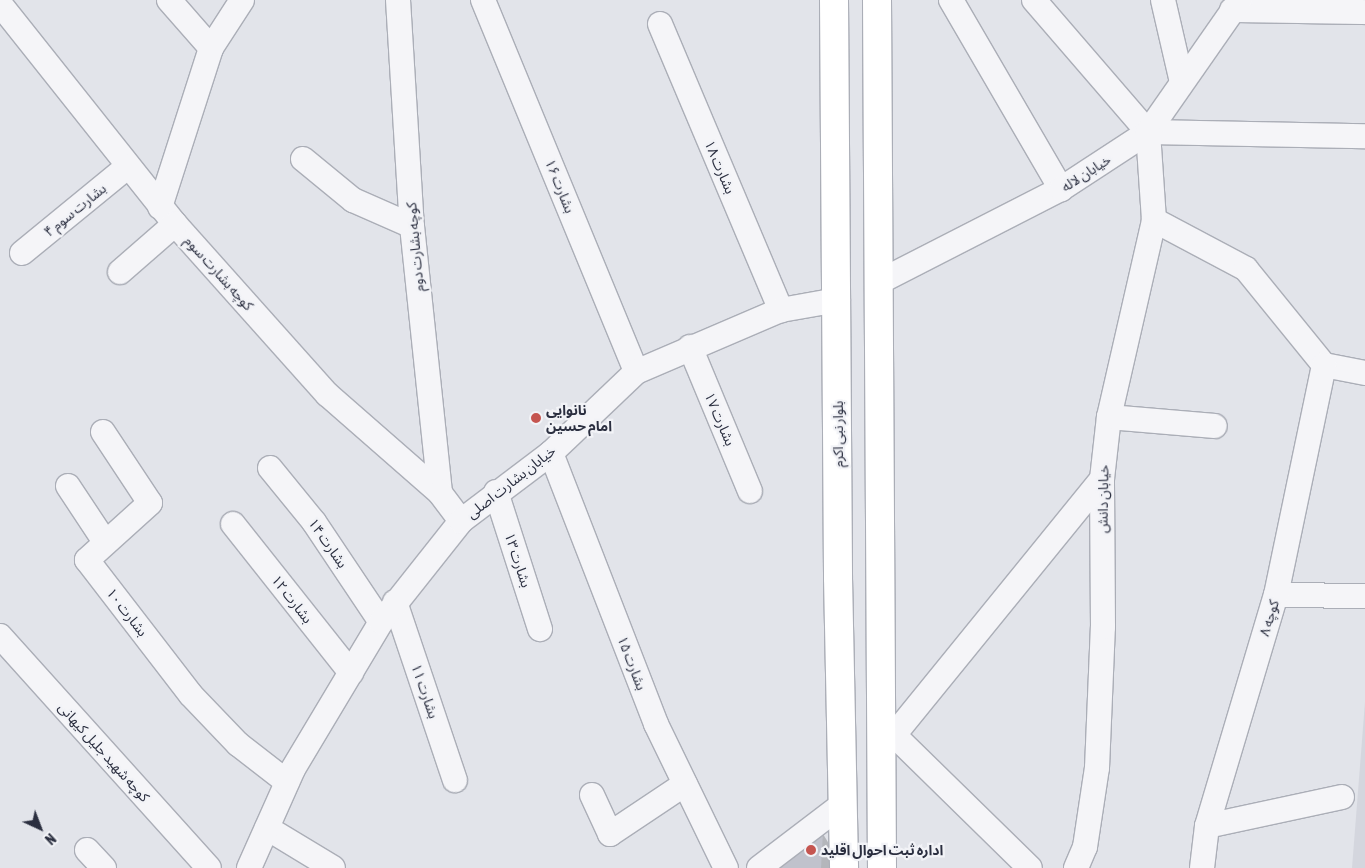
<!DOCTYPE html>
<html>
<head>
<meta charset="utf-8">
<style>
	body { margin:0 }
	#map { position:relative; width:1365px; height:868px; overflow:hidden; background:#e2e4ea; font-family:"Asap Condensed","Noto Sans Arabic",sans-serif }
	div>[style] { position:absolute }
	[style*='--x'] { left:calc(var(--x)*1px); top:calc(var(--y)*1px); width:calc(var(--w)*1px); rotate:calc(var(--a)*1deg) }
	.built>* { inset:0; background:#d4d6de }
	.shadow>* { inset:0; background:#0003 }
	.building>* { inset:0; background:#c0c2cc }
	.roads { filter:drop-shadow(1px 0 #abaeb7) drop-shadow(-1px 0 #abaeb7) drop-shadow(0 1px #abaeb7) drop-shadow(0 -1px #abaeb7) }
	.minor>* { height:24px; margin:-12px; padding:0 12px; transform-origin:12px; border-radius:12px; background:#f5f5f8 }
	.major>* { height:28px; margin:-14px; padding:0 14px; transform-origin:14px; border-radius:14px; background:#fff }
	.dots>* { width:14px; height:14px; translate:-50% -50%; box-sizing:border-box; border:2px solid #f2f3f7; border-radius:50% }
	span { translate:-50% -50%; white-space:nowrap; text-align:center; line-height:1.15; -webkit-text-stroke:4.5px #f2f3f7; paint-order:stroke }
	.street-label { font-size:14px; color:#2b2f40 }
	.poi-label { font-size:14px; color:#2b2f40; font-weight:700 }
	.left { translate:0 -50%; text-align:left }
	.north { position:absolute; left:15px; top:803px; width:50px; height:50px; -webkit-text-stroke:4px #f2f3f7; paint-order:stroke; rotate:137deg; font-size:14px; font-weight:700; line-height:20px; text-align:center; color:#2b2f40 }
	.north::after { content:''; display:block; margin:auto; width:18px; height:22px; background:#2b2f40; clip-path:polygon(50% 0,100% 100%,50% 72%,0 100%) }
</style>
</head>
<body>
<div id="map">
	<div class="built">
		<i style="clip-path:polygon(1365px 702px,1365px 868px,1352px 868px)"></i>
	</div>
	<div class="shadow">
		<i style="clip-path:polygon(823px 834px,834px 852px,833px 868px,780px 868px)"></i>
	</div>
	<div class="building">
		<i style="clip-path:polygon(823px 832px,821px 868px,778px 868px)"></i>
	</div>
	<div class="roads">
		<div class="minor">
			<i style="--x:169;--y:0;--w:64;--a:48.8"></i>
			<i style="--x:398;--y:0;--w:226;--a:86.5"></i>
			<i style="--x:412;--y:226;--w:268;--a:84"></i>
			<i style="--x:483;--y:0;--w:402;--a:67.6"></i>
			<i style="--x:951;--y:0;--w:219;--a:59.8"></i>
			<i style="--x:1034;--y:0;--w:174;--a:49.2"></i>
			<i style="--x:1148;--y:132;--w:217;--a:1.1"></i>
			<i style="--x:1163;--y:0;--w:84;--a:77"></i>
			<i style="--x:0;--y:4;--w:281;--a:51.5"></i>
			<i style="--x:175;--y:224;--w:228;--a:48.2"></i>
			<i style="--x:327;--y:394;--w:150;--a:41.2"></i>
			<i style="--x:440;--y:493;--w:35;--a:53"></i>
			<i style="--x:1232;--y:10;--w:133;--a:0.9"></i>
			<i style="--x:660;--y:24;--w:311;--a:67.1"></i>
			<i style="--x:303;--y:159;--w:65;--a:39.4"></i>
			<i style="--x:353;--y:200;--w:64;--a:23.8"></i>
			<i style="--x:160;--y:207;--w:167;--a:-72.2"></i>
			<i style="--x:211;--y:48;--w:57;--a:-57.1"></i>
			<i style="--x:1154;--y:220;--w:104;--a:28"></i>
			<i style="--x:1246;--y:269;--w:124;--a:50.9"></i>
			<i style="--x:1324;--y:365;--w:42;--a:11"></i>
			<i style="--x:22;--y:253;--w:136;--a:-39.3"></i>
			<i style="--x:120;--y:272;--w:73;--a:-41.1"></i>
			<i style="--x:879;--y:282;--w:204;--a:-27.1"></i>
			<i style="--x:1061;--y:189;--w:104;--a:-33.2"></i>
			<i style="--x:1148;--y:132;--w:161;--a:-55.1"></i>
			<i style="--x:690;--y:347;--w:156;--a:67.4"></i>
			<i style="--x:1109;--y:417;--w:106;--a:4.9"></i>
			<i style="--x:103;--y:432;--w:85;--a:56.5"></i>
			<i style="--x:150;--y:503;--w:85;--a:137.9"></i>
			<i style="--x:87;--y:560;--w:170;--a:52.4"></i>
			<i style="--x:191;--y:695;--w:68;--a:46.2"></i>
			<i style="--x:238;--y:744;--w:62;--a:37.8"></i>
			<i style="--x:551;--y:453;--w:291;--a:68.8"></i>
			<i style="--x:656;--y:724;--w:160;--a:64.1"></i>
			<i style="--x:270;--y:468;--w:70;--a:50.8"></i>
			<i style="--x:314;--y:522;--w:120;--a:56.2"></i>
			<i style="--x:68;--y:486;--w:67;--a:56.5"></i>
			<i style="--x:496;--y:492;--w:144;--a:72.2"></i>
			<i style="--x:233;--y:524;--w:190;--a:51.6"></i>
			<i style="--x:1276;--y:595;--w:89;--a:0.6"></i>
			<i style="--x:395;--y:602;--w:188;--a:71.4"></i>
			<i style="--x:0;--y:636;--w:312;--a:48"></i>
			<i style="--x:894;--y:735;--w:190;--a:44.4"></i>
			<i style="--x:880;--y:743;--w:16;--a:-30"></i>
			<i style="--x:894;--y:735;--w:330;--a:-50.9"></i>
			<i style="--x:592;--y:795;--w:43;--a:65.2"></i>
			<i style="--x:610;--y:834;--w:90;--a:-33.7"></i>
			<i style="--x:1207;--y:826;--w:138;--a:-12.1"></i>
			<i style="--x:267;--y:828;--w:77;--a:31.2"></i>
			<i style="--x:87;--y:850;--w:25;--a:47"></i>
			<i style="--x:249;--y:868;--w:108;--a:-66"></i>
			<i style="--x:293;--y:769;--w:171;--a:-59.1"></i>
			<i style="--x:381;--y:622;--w:129;--a:-51.6"></i>
			<i style="--x:461;--y:521;--w:113;--a:-37.1"></i>
			<i style="--x:551;--y:453;--w:117;--a:-43.6"></i>
			<i style="--x:636;--y:372;--w:158;--a:-23.2"></i>
			<i style="--x:781;--y:310;--w:58;--a:-10"></i>
			<i style="--x:759;--y:868;--w:106;--a:-37.3"></i>
			<i style="--x:1076;--y:868;--w:23;--a:-67"></i>
			<i style="--x:1085;--y:847;--w:80;--a:-81.4"></i>
			<i style="--x:1097;--y:768;--w:141;--a:-87.6"></i>
			<i style="--x:1103;--y:627;--w:148;--a:-90.4"></i>
			<i style="--x:1102;--y:479;--w:62;--a:-83.6"></i>
			<i style="--x:1109;--y:417;--w:202;--a:-77.1"></i>
			<i style="--x:1154;--y:220;--w:88;--a:-93.9"></i>
			<i style="--x:1202;--y:868;--w:42;--a:-83.2"></i>
			<i style="--x:1207;--y:826;--w:241;--a:-73.4"></i>
			<i style="--x:1276;--y:595;--w:235;--a:-78.2"></i>
		</div>
		<div class="major">
			<i style="--x:834;--y:0;--w:578;--a:89.6"></i>
			<i style="--x:838;--y:578;--w:290;--a:88.8"></i>
			<i style="--x:877;--y:0;--w:868;--a:89.67"></i>
		</div>
	</div>
	<div class="dots">
		<i style="left:536px;top:418px;background:#c55550"></i>
		<i style="left:811px;top:850px;background:#c55550"></i>
	</div>
	<div class="street-label">
		<span style="left:720px;top:167px;rotate:67deg">بشارت ۱۸</span>
		<span style="left:1086px;top:173px;rotate:-33deg">خیابان لاله</span>
		<span style="left:560px;top:186px;rotate:68deg">بشارت ۱۶</span>
		<span style="left:75px;top:210px;rotate:-39deg">بشارت سوم ۴</span>
		<span style="left:415px;top:247px;rotate:-95deg">کوچه بشارت دوم</span>
		<span style="left:219px;top:273px;rotate:48deg">کوچه بشارت سوم</span>
		<span style="left:720px;top:419px;rotate:67deg">بشارت ۱۷</span>
		<span style="left:838px;top:434px;rotate:-90deg">بلوار نبی اکرم</span>
		<span style="left:511px;top:482px;rotate:-38deg">خیابان بشارت اصلی</span>
		<span style="left:1103px;top:499px;rotate:-89deg">خیابان دانش</span>
		<span style="left:328px;top:543px;rotate:55deg">بشارت ۱۴</span>
		<span style="left:518px;top:560px;rotate:72deg">بشارت ۱۳</span>
		<span style="left:292px;top:599px;rotate:52deg">بشارت ۱۲</span>
		<span style="left:127px;top:612px;rotate:52deg">بشارت ۱۰</span>
		<span style="left:1269px;top:618px;rotate:-73deg">کوچه ۸</span>
		<span style="left:632px;top:663px;rotate:69deg">بشارت ۱۵</span>
		<span style="left:425px;top:691px;rotate:71deg">بشارت ۱۱</span>
		<span style="left:104px;top:752px;rotate:48deg">کوچه شهید جلیل کیهانی</span>
	</div>
	<div class="poi-label">
		<span class="left" style="left:546px;top:418px">نانوایی<br>امام حسین</span>
		<span class="left" style="left:821px;top:850px">اداره ثبت احوال اقلید</span>
	</div>
	<div class="north">N</div>
</div>
</body>
</html>
